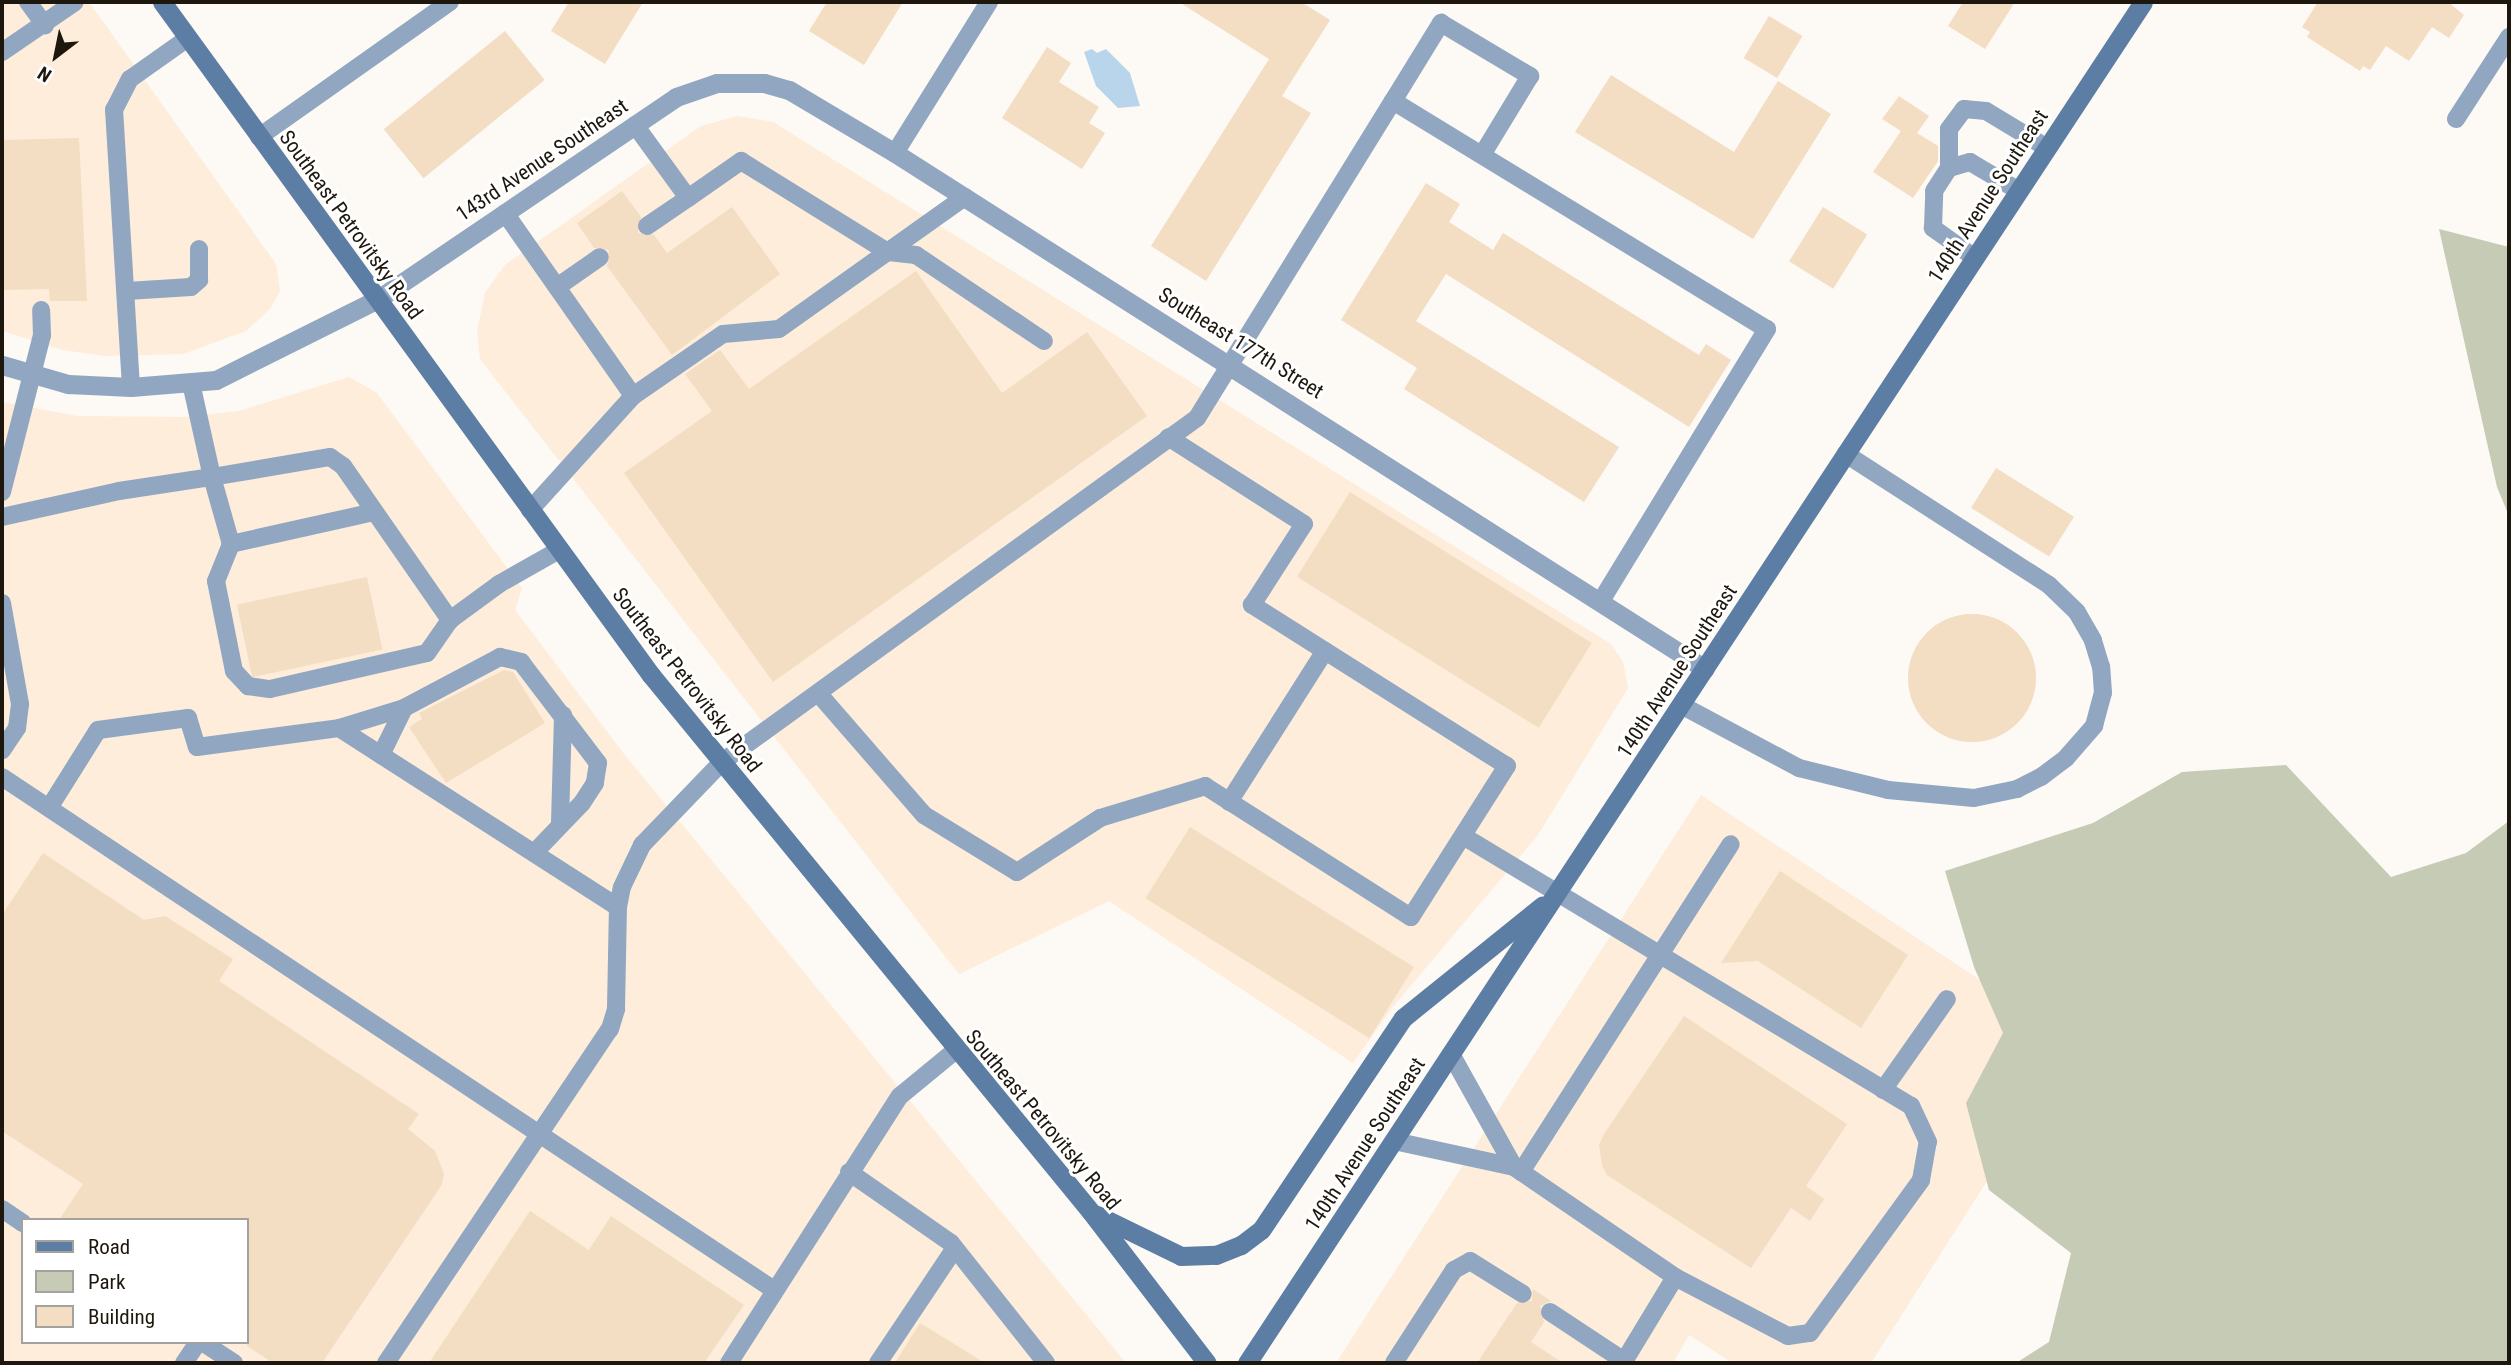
<!DOCTYPE html>
<html>
<head>
<meta charset="utf-8">
<style>
	body { margin:0 }
	#map { position:relative; width:2511px; height:1365px; overflow:hidden; background:#fdf9f4; font-family:"Roboto Condensed",sans-serif }
	div>[style] { position:absolute }
	[style*='--x'] { left:calc(var(--x)*1px); top:calc(var(--y)*1px); width:calc(var(--w)*1px); rotate:calc(var(--a)*1deg) }
	.commercial>* { inset:0; background:#fdedda }
	.green>* { inset:0; background:#c5cbb4 }
	.water>* { inset:0; background:#b9d5eb }
	.building>* { inset:0; background:#f3ddc3; transform-origin:0 0 }
	.round { border-radius:50% }
	.service>* { height:18px; margin:-9px; padding:0 9px; transform-origin:9px; border-radius:9px; background:#90a6c1 }
	.minor>* { height:19px; margin:-9.5px; padding:0 9.5px; transform-origin:9.5px; border-radius:9.5px; background:#90a6c1 }
	.tertiary>* { height:19px; margin:-9.5px; padding:0 9.5px; transform-origin:9.5px; border-radius:9.5px; background:#90a6c1 }
	.secondary>* { height:19px; margin:-9.5px; padding:0 9.5px; transform-origin:9.5px; border-radius:9.5px; background:#5d7ea4 }
	span { translate:-50% -50%; white-space:nowrap; text-align:center; line-height:1.15; -webkit-text-stroke:6px #fff; paint-order:stroke }
	.street-label { font-size:21px; color:#1e170d }
	.frame { position:absolute; inset:0; border:4px solid #1e170d; pointer-events:none }
	.legend { position:absolute; left:21px; top:1218px; width:228px; height:126px; box-sizing:border-box; background:#fff; border:2px solid #a5a29e; margin:0; padding:9px 12px; list-style:none; font-size:21px; color:#1e170d }
	.legend li { display:flex; align-items:center; gap:14px; height:35px }
	.legend b { width:35px; border:2px solid #a5a29e }
	.north { position:absolute; left:21px; top:21px; width:70px; height:70px; -webkit-text-stroke:5px #fff; paint-order:stroke; rotate:212deg; font-size:19px; font-weight:700; line-height:28px; text-align:center; color:#1e170d }
	.north::after { content:''; display:block; margin:auto; width:24px; height:32px; background:#1e170d; clip-path:polygon(50% 0,100% 100%,50% 72%,0 100%) }
</style>
</head>
<body>
<div id="map">
	<div class="commercial">
		<i style="clip-path:polygon(2px 2px,89px 2px,276px 264px,280px 291px,270px 309px,246px 331px,183px 354px,105px 356px,63px 350px,2px 331px)"></i>
		<i style="clip-path:polygon(738px 116px,773px 122px,1611px 644px,1623px 662px,1628px 688px,1538px 835px,1391px 1009px,1353px 1063px,1109px 901px,959px 974px,480px 359px,477px 331px,485px 293px,505px 265px,701px 126px)"></i>
		<i style="clip-path:polygon(evenodd,349px 377px,377px 393px,522px 588px,515px 610px,624px 754px,1126px 1363px,2px 1363px,2px 402px,77px 416px,184px 417px,239px 411px,349px 377px,23px 1220px,247px 1220px,247px 1342px,23px 1342px,23px 1220px)"></i>
		<i style="clip-path:polygon(1701px 795px,2075px 1043px,1871px 1363px,1733px 1363px,1689px 1335px,1673px 1363px,1336px 1363px)"></i>
	</div>
	<div class="green">
		<i style="clip-path:polygon(2439px 229px,2509px 247px,2509px 516px,2497px 487px)"></i>
		<i style="clip-path:polygon(2286px 765px,2391px 877px,2466px 853px,2509px 821px,2509px 1363px,2016px 1363px,2049px 1342px,2071px 1253px,1989px 1190px,1966px 1103px,2003px 1033px,1974px 967px,1945px 871px,2093px 823px,2182px 772px)"></i>
	</div>
	<div class="water">
		<i style="clip-path:polygon(1092px 49px,1097px 53px,1106px 49px,1130px 73px,1140px 106px,1118px 108px,1096px 86px,1084px 52px)"></i>
	</div>
	<div class="building">
		<i style="clip-path:polygon(569px 2px,643px 2px,605px 64px,551px 31px)"></i>
		<i style="clip-path:polygon(827px 2px,903px 2px,864px 65px,809px 31px)"></i>
		<i style="clip-path:polygon(1179px 2px,1301px 2px,1330px 20px,1282px 96px,1311px 113px,1206px 281px,1151px 246px,1269px 59px)"></i>
		<i style="clip-path:polygon(1963px 2px,2015px 2px,1985px 49px,1948px 26px)"></i>
		<i style="clip-path:polygon(2318px 2px,2448px 2px,2464px 15px,2449px 38px,2432px 27px,2409px 61px,2386px 46px,2370px 70px,2363px 66px,2360px 71px,2307px 37px,2310px 32px,2302px 27px)"></i>
		<i style="left:1769px;top:16px;width:39px;height:49px;rotate:31deg"></i>
		<i style="left:505px;top:31px;width:63px;height:156px;rotate:51deg"></i>
		<i style="clip-path:polygon(1047px 47px,1071px 63px,1059px 82px,1099px 107px,1089px 123px,1105px 133px,1082px 169px,1002px 118px)"></i>
		<i style="clip-path:polygon(1611px 75px,1734px 152px,1778px 81px,1831px 114px,1753px 239px,1575px 132px)"></i>
		<i style="clip-path:polygon(1899px 96px,1929px 116px,1917px 133px,1938px 146px,1938px 161px,1913px 198px,1873px 172px,1901px 131px,1882px 119px)"></i>
		<i style="clip-path:polygon(79px 138px,87px 301px,50px 301px,49px 289px,2px 290px,2px 140px)"></i>
		<i style="clip-path:polygon(1426px 183px,1460px 204px,1449px 222px,1493px 250px,1503px 233px,1699px 355px,1706px 344px,1731px 360px,1689px 427px,1446px 274px,1416px 321px,1619px 447px,1584px 502px,1404px 389px,1417px 368px,1341px 320px)"></i>
		<i style="clip-path:polygon(622px 191px,641px 217px,638px 233px,654px 235px,667px 253px,732px 207px,780px 274px,672px 355px,607px 266px,609px 250px,594px 248px,577px 223px)"></i>
		<i style="left:1823px;top:207px;width:52px;height:64px;rotate:32deg"></i>
		<i style="clip-path:polygon(916px 271px,1002px 393px,1087px 332px,1147px 416px,773px 682px,624px 473px,712px 411px,685px 374px,720px 350px,749px 389px)"></i>
		<i style="left:1996px;top:468px;width:92px;height:47px;rotate:32deg"></i>
		<i style="left:1350px;top:492px;width:285px;height:100px;rotate:32deg"></i>
		<i style="left:367px;top:577px;width:74px;height:133px;rotate:78deg"></i>
		<i class="round" style="left:1908px;top:614px;width:128px;height:128px"></i>
		<i style="clip-path:polygon(504px 670px,513px 672px,545px 723px,446px 783px,409px 727px,422px 719px,419px 713px)"></i>
		<i style="left:1190px;top:827px;width:264px;height:84px;rotate:32deg"></i>
		<i style="clip-path:polygon(43px 853px,144px 920px,165px 916px,233px 959px,219px 981px,419px 1114px,408px 1129px,435px 1151px,444px 1174px,441px 1186px,322px 1363px,273px 1363px,247px 1346px,247px 1220px,59px 1220px,83px 1184px,2px 1131px,2px 915px)"></i>
		<i style="clip-path:polygon(1780px 871px,1908px 955px,1861px 1028px,1758px 961px,1721px 963px)"></i>
		<i style="clip-path:polygon(1684px 1016px,1847px 1124px,1806px 1186px,1824px 1199px,1810px 1221px,1791px 1208px,1751px 1268px,1607px 1175px,1602px 1165px,1599px 1145px,1604px 1134px)"></i>
		<i style="clip-path:polygon(530px 1211px,589px 1250px,611px 1216px,744px 1305px,704px 1363px,429px 1363px)"></i>
		<i style="clip-path:polygon(1533px 1289px,1551px 1301px,1540px 1306px,1544px 1322px,1531px 1342px,1563px 1363px,1477px 1363px,1517px 1303px,1532px 1301px)"></i>
		<i style="clip-path:polygon(920px 1323px,985px 1363px,895px 1363px)"></i>
	</div>
	<div class="service">
		<i style="--x:28;--y:2;--w:29;--a:54"></i>
		<i style="--x:2;--y:52;--w:88;--a:-34.4"></i>
		<i style="--x:1393;--y:101;--w:92;--a:-58.4"></i>
		<i style="--x:1441;--y:23;--w:104;--a:30.8"></i>
		<i style="--x:1530;--y:76;--w:92;--a:121.3"></i>
		<i style="--x:2456;--y:119;--w:98;--a:-57.1"></i>
		<i style="--x:635;--y:125;--w:90;--a:54"></i>
		<i style="--x:688;--y:198;--w:65;--a:-34.9"></i>
		<i style="--x:741;--y:161;--w:173;--a:31.8"></i>
		<i style="--x:888;--y:252;--w:28;--a:6"></i>
		<i style="--x:916;--y:255;--w:154;--a:33.9"></i>
		<i style="--x:259;--y:137;--w:234;--a:-35.3"></i>
		<i style="--x:895;--y:153;--w:178;--a:-58.1"></i>
		<i style="--x:1949;--y:168;--w:22;--a:-16"></i>
		<i style="--x:1970;--y:162;--w:57;--a:30.6"></i>
		<i style="--x:505;--y:213;--w:223;--a:55"></i>
		<i style="--x:647;--y:226;--w:50;--a:-34.3"></i>
		<i style="--x:1975;--y:258;--w:52;--a:-144.5"></i>
		<i style="--x:1933;--y:228;--w:37;--a:-88"></i>
		<i style="--x:1934;--y:191;--w:27;--a:-57"></i>
		<i style="--x:1949;--y:168;--w:39;--a:-90"></i>
		<i style="--x:1949;--y:129;--w:25;--a:-53"></i>
		<i style="--x:1964;--y:109;--w:22;--a:5"></i>
		<i style="--x:1986;--y:111;--w:71;--a:31.2"></i>
		<i style="--x:557;--y:287;--w:52;--a:-34.9"></i>
		<i style="--x:127;--y:291;--w:64;--a:-3.6"></i>
		<i style="--x:191;--y:287;--w:11;--a:-41"></i>
		<i style="--x:199;--y:280;--w:31;--a:-90"></i>
		<i style="--x:131;--y:387;--w:278;--a:-93.5"></i>
		<i style="--x:114;--y:110;--w:35;--a:-63"></i>
		<i style="--x:130;--y:79;--w:71;--a:-35.3"></i>
		<i style="--x:2;--y:492;--w:162;--a:-75.7"></i>
		<i style="--x:42;--y:335;--w:25;--a:-92"></i>
		<i style="--x:530;--y:510;--w:154;--a:-47.9"></i>
		<i style="--x:633;--y:396;--w:109;--a:-34.6"></i>
		<i style="--x:723;--y:334;--w:56;--a:-5.1"></i>
		<i style="--x:779;--y:329;--w:228;--a:-35.4"></i>
		<i style="--x:374;--y:512;--w:147;--a:167.4"></i>
		<i style="--x:231;--y:544;--w:70;--a:-105.8"></i>
		<i style="--x:212;--y:477;--w:120;--a:-9.6"></i>
		<i style="--x:330;--y:457;--w:16;--a:35"></i>
		<i style="--x:343;--y:466;--w:188;--a:55.2"></i>
		<i style="--x:450;--y:620;--w:61;--a:-36.3"></i>
		<i style="--x:499;--y:584;--w:69;--a:-29.5"></i>
		<i style="--x:2;--y:517;--w:120;--a:-12.5"></i>
		<i style="--x:119;--y:491;--w:94;--a:-8.6"></i>
		<i style="--x:212;--y:477;--w:96;--a:-102.6"></i>
		<i style="--x:231;--y:544;--w:40;--a:112"></i>
		<i style="--x:216;--y:581;--w:92;--a:78.7"></i>
		<i style="--x:234;--y:671;--w:21;--a:47"></i>
		<i style="--x:248;--y:686;--w:22;--a:8"></i>
		<i style="--x:270;--y:689;--w:161;--a:-12.9"></i>
		<i style="--x:427;--y:653;--w:40;--a:-55.1"></i>
		<i style="--x:2;--y:603;--w:103;--a:79.9"></i>
		<i style="--x:20;--y:704;--w:24;--a:97"></i>
		<i style="--x:17;--y:728;--w:27;--a:124"></i>
		<i style="--x:818;--y:693;--w:162;--a:49"></i>
		<i style="--x:924;--y:815;--w:109;--a:31.5"></i>
		<i style="--x:1017;--y:872;--w:99;--a:-33"></i>
		<i style="--x:1100;--y:818;--w:110;--a:-16.9"></i>
		<i style="--x:1205;--y:786;--w:244;--a:32.5"></i>
		<i style="--x:1411;--y:917;--w:179;--a:-57.6"></i>
		<i style="--x:1507;--y:766;--w:302;--a:-147.7"></i>
		<i style="--x:1252;--y:605;--w:96;--a:-57.3"></i>
		<i style="--x:1304;--y:524;--w:161;--a:-147.4"></i>
		<i style="--x:1681;--y:705;--w:134;--a:28.1"></i>
		<i style="--x:1799;--y:768;--w:92;--a:13.9"></i>
		<i style="--x:1888;--y:790;--w:86;--a:5.3"></i>
		<i style="--x:1974;--y:798;--w:44;--a:-11.8"></i>
		<i style="--x:2017;--y:789;--w:27;--a:-27"></i>
		<i style="--x:2041;--y:777;--w:31;--a:-37"></i>
		<i style="--x:2066;--y:758;--w:43;--a:-48.8"></i>
		<i style="--x:2094;--y:726;--w:34;--a:-75"></i>
		<i style="--x:2103;--y:693;--w:26;--a:-94"></i>
		<i style="--x:2101;--y:667;--w:28;--a:-107"></i>
		<i style="--x:2093;--y:640;--w:32;--a:-120"></i>
		<i style="--x:2077;--y:612;--w:39;--a:-136"></i>
		<i style="--x:2049;--y:585;--w:242;--a:-147.2"></i>
		<i style="--x:339;--y:728;--w:68;--a:-17.1"></i>
		<i style="--x:404;--y:708;--w:109;--a:-28"></i>
		<i style="--x:500;--y:657;--w:22;--a:13"></i>
		<i style="--x:521;--y:662;--w:127;--a:52.7"></i>
		<i style="--x:598;--y:763;--w:20;--a:99"></i>
		<i style="--x:595;--y:783;--w:24;--a:123"></i>
		<i style="--x:582;--y:803;--w:69;--a:133.8"></i>
		<i style="--x:381;--y:755;--w:52;--a:-63.9"></i>
		<i style="--x:2;--y:777;--w:927;--a:33.6"></i>
		<i style="--x:1229;--y:802;--w:179;--a:-57.6"></i>
		<i style="--x:49;--y:808;--w:92;--a:-57.9"></i>
		<i style="--x:98;--y:730;--w:91;--a:-7.6"></i>
		<i style="--x:188;--y:718;--w:30;--a:73"></i>
		<i style="--x:197;--y:747;--w:143;--a:-7.6"></i>
		<i style="--x:339;--y:728;--w:331;--a:32.7"></i>
		<i style="--x:560;--y:823;--w:108;--a:-88.4"></i>
		<i style="--x:1451;--y:1054;--w:129;--a:60.9"></i>
		<i style="--x:1883;--y:1090;--w:111;--a:-54.9"></i>
		<i style="--x:1394;--y:1141;--w:123;--a:12.2"></i>
		<i style="--x:1514;--y:1167;--w:195;--a:34.3"></i>
		<i style="--x:1675;--y:1277;--w:127;--a:27.6"></i>
		<i style="--x:1788;--y:1336;--w:22;--a:-8"></i>
		<i style="--x:1810;--y:1333;--w:189;--a:-54"></i>
		<i style="--x:1921;--y:1180;--w:39;--a:-80"></i>
		<i style="--x:1928;--y:1142;--w:40;--a:-115"></i>
		<i style="--x:1911;--y:1106;--w:523;--a:-148.92"></i>
		<i style="--x:849;--y:1172;--w:124;--a:34.8"></i>
		<i style="--x:951;--y:1243;--w:153;--a:51.6"></i>
		<i style="--x:1521;--y:1172;--w:389;--a:-57.4"></i>
		<i style="--x:2;--y:1209;--w:25;--a:34"></i>
		<i style="--x:1550;--y:1312;--w:89;--a:33.5"></i>
		<i style="--x:202;--y:1342;--w:38;--a:33"></i>
		<i style="--x:184;--y:1363;--w:25;--a:-56"></i>
		<i style="--x:386;--y:1363;--w:402;--a:-56.2"></i>
		<i style="--x:610;--y:1029;--w:21;--a:-73"></i>
		<i style="--x:616;--y:1009;--w:102;--a:-88.9"></i>
		<i style="--x:618;--y:907;--w:20;--a:-79"></i>
		<i style="--x:622;--y:887;--w:47;--a:-64.5"></i>
		<i style="--x:642;--y:845;--w:115;--a:-46.1"></i>
		<i style="--x:722;--y:762;--w:586;--a:-35.91"></i>
		<i style="--x:1197;--y:418;--w:373;--a:-58.3"></i>
		<i style="--x:1393;--y:101;--w:438;--a:31.4"></i>
		<i style="--x:1767;--y:329;--w:319;--a:121.4"></i>
		<i style="--x:729;--y:1363;--w:317;--a:-57.4"></i>
		<i style="--x:900;--y:1096;--w:72;--a:-39.4"></i>
		<i style="--x:878;--y:1363;--w:138;--a:-56.2"></i>
		<i style="--x:1394;--y:1363;--w:111;--a:-57.2"></i>
		<i style="--x:1454;--y:1270;--w:18;--a:-29"></i>
		<i style="--x:1470;--y:1261;--w:62;--a:31.9"></i>
		<i style="--x:1623;--y:1363;--w:100;--a:-58.8"></i>
	</div>
	<div class="minor">
		<i style="--x:378;--y:299;--w:360;--a:-34.1"></i>
		<i style="--x:676;--y:97;--w:43;--a:-18.9"></i>
		<i style="--x:717;--y:83;--w:47;--a:0"></i>
		<i style="--x:764;--y:83;--w:26;--a:16"></i>
		<i style="--x:789;--y:90;--w:123;--a:30.7"></i>
		<i style="--x:895;--y:153;--w:960;--a:32.5"></i>
	</div>
	<div class="tertiary">
		<i style="--x:2;--y:365;--w:69;--a:16.1"></i>
		<i style="--x:68;--y:384;--w:63;--a:2.7"></i>
		<i style="--x:131;--y:387;--w:85;--a:-4.7"></i>
		<i style="--x:216;--y:380;--w:181;--a:-26.6"></i>
	</div>
	<div class="secondary">
		<i style="--x:162;--y:2;--w:832;--a:54"></i>
		<i style="--x:651;--y:675;--w:694;--a:50.67"></i>
		<i style="--x:1091;--y:1212;--w:190;--a:52.5"></i>
		<i style="--x:1097;--y:1215;--w:93;--a:26"></i>
		<i style="--x:1181;--y:1256;--w:35;--a:-2"></i>
		<i style="--x:1216;--y:1255;--w:27;--a:-22"></i>
		<i style="--x:1241;--y:1245;--w:25;--a:-37"></i>
		<i style="--x:1261;--y:1230;--w:255;--a:-56.2"></i>
		<i style="--x:1403;--y:1018;--w:179;--a:-38.9"></i>
		<i style="--x:1247;--y:1363;--w:1629;--a:-56.64"></i>
	</div>
	<div class="street-label">
		<span style="left:542px;top:160px;rotate:-34deg">143rd Avenue Southeast</span>
		<span style="left:1988px;top:196px;rotate:-57deg">140th Avenue Southeast</span>
		<span style="left:351px;top:225px;rotate:54deg">Southeast Petrovitsky Road</span>
		<span style="left:1241px;top:343px;rotate:32deg">Southeast 177th Street</span>
		<span style="left:1677px;top:671px;rotate:-57deg">140th Avenue Southeast</span>
		<span style="left:687px;top:680px;rotate:52deg">Southeast Petrovitsky Road</span>
		<span style="left:1043px;top:1120px;rotate:50deg">Southeast Petrovitsky Road</span>
		<span style="left:1365px;top:1144px;rotate:-57deg">140th Avenue Southeast</span>
	</div>
	<div class="frame"></div>
	<ul class="legend">
	<li><b style="height:9px;background:#5d7ea4"></b>Road</li>
	<li><b style="height:19px;background:#c5cbb4"></b>Park</li>
	<li><b style="height:19px;background:#f3ddc3"></b>Building</li>
	</ul>
	<div class="north">N</div>
</div>
</body>
</html>
